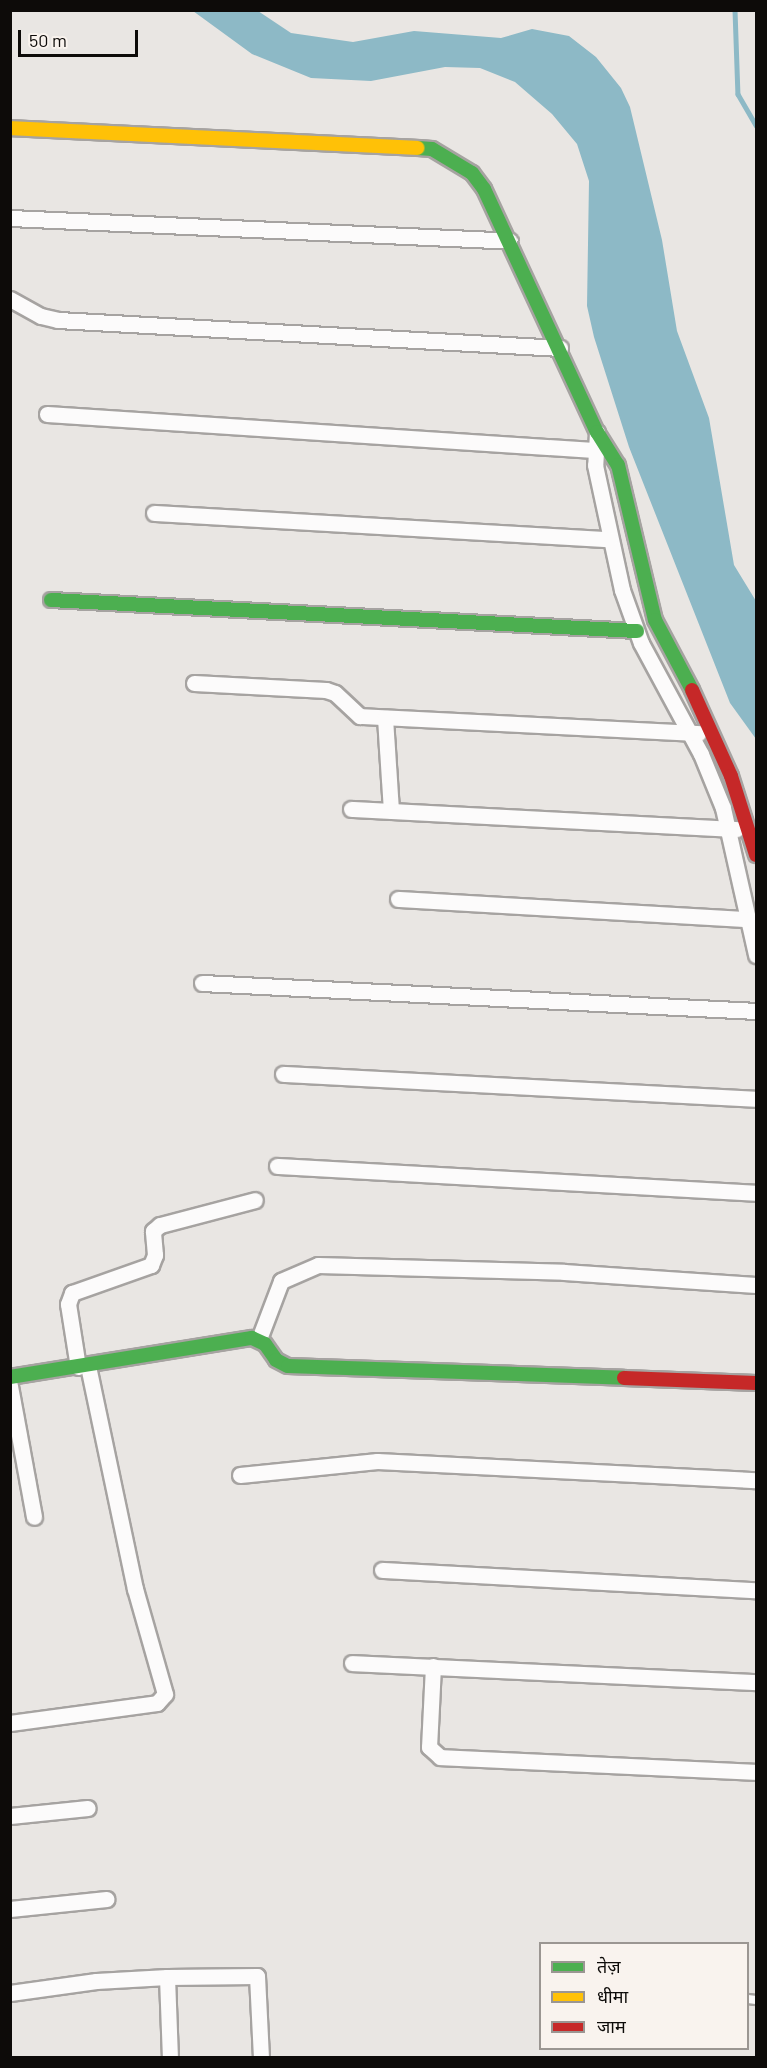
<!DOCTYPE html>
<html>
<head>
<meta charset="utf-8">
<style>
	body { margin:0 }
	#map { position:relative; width:767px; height:2068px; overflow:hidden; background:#e9e6e3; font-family:Barlow,"Noto Sans Devanagari",sans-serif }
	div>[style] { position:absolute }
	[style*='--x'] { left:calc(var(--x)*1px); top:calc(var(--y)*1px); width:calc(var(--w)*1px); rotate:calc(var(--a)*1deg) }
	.water>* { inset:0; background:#8db9c6 }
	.stream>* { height:4.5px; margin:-2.25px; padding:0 2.25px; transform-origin:2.25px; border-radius:2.25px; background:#8db9c6 }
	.roads { filter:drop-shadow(2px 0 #a6a3a1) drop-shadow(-2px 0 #a6a3a1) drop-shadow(0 2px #a6a3a1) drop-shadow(0 -2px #a6a3a1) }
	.lane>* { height:8px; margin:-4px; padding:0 4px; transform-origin:4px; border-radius:4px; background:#fcfbfb }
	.street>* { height:15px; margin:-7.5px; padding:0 7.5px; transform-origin:7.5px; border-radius:7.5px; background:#fcfbfb }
	.fast>* { height:14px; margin:-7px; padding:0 7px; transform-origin:7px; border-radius:7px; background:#4caf50 }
	.slow>* { height:14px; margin:-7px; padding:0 7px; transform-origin:7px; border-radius:7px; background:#ffc107 }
	.jam>* { height:14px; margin:-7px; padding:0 7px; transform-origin:7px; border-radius:7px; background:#c62828 }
	span { translate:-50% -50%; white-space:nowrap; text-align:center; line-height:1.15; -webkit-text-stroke:4.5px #f9f3ee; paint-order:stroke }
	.frame { position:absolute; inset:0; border:12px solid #0d0b09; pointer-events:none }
	.legend { position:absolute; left:539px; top:1942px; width:210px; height:108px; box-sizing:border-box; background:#f9f3ee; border:2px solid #9b9692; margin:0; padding:8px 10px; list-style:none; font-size:18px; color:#0d0b09 }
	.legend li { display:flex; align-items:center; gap:12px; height:30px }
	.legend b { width:30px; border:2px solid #9b9692 }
	.scale { position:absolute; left:18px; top:30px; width:120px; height:27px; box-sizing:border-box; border:3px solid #0d0b09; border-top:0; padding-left:8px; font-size:18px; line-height:21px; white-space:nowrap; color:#0d0b09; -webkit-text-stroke:4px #f9f3ee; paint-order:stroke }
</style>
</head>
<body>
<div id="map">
	<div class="water">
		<i style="clip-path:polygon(193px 11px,258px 11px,291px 33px,353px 42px,414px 31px,501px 38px,532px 29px,569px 36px,596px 57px,621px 88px,630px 107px,662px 240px,677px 331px,709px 418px,734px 565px,756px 601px,756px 739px,730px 703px,629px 447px,594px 337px,587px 306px,589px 181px,577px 144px,552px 114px,515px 82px,480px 68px,445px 67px,371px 81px,311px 78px,252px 54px)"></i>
	</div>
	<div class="stream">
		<i style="--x:735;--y:10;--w:84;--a:88"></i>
		<i style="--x:738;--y:94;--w:36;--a:60"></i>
	</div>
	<div class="roads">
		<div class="lane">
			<i style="--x:748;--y:1999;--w:8;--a:7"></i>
		</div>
		<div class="street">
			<i style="--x:10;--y:218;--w:500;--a:2.6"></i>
			<i style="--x:10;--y:299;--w:35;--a:29"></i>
			<i style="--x:41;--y:316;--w:17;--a:13"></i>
			<i style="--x:58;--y:320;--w:503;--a:3.19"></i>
			<i style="--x:47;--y:414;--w:548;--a:3.77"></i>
			<i style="--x:597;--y:432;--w:33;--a:93"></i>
			<i style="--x:595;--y:465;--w:128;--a:77.8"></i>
			<i style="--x:622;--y:590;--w:56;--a:70.3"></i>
			<i style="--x:641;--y:643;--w:126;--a:61.6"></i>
			<i style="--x:701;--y:754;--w:58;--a:67.8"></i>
			<i style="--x:723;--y:808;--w:151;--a:77.3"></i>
			<i style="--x:154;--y:513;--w:456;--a:3.3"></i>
			<i style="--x:194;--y:683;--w:132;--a:3"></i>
			<i style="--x:326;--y:690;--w:9;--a:18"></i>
			<i style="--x:335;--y:693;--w:34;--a:43"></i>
			<i style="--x:360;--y:716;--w:339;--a:2.9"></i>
			<i style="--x:385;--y:718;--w:93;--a:86.3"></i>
			<i style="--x:351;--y:809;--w:386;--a:3"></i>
			<i style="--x:398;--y:899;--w:352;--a:3.3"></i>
			<i style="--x:202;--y:983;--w:555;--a:2.89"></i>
			<i style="--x:283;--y:1074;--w:474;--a:3"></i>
			<i style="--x:277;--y:1166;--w:480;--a:3.2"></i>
			<i style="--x:259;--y:1339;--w:62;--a:-69.2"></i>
			<i style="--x:281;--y:1281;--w:40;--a:-23.4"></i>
			<i style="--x:318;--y:1265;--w:246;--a:1.6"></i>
			<i style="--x:564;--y:1272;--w:192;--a:3.9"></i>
			<i style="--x:78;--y:1367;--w:64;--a:-99"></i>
			<i style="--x:68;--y:1304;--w:12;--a:-70"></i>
			<i style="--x:72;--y:1293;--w:84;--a:-19.5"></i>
			<i style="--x:151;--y:1265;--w:11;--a:-68"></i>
			<i style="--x:155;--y:1255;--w:24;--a:-95"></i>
			<i style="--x:153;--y:1231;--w:9;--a:-41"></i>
			<i style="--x:160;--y:1225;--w:98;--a:-14.7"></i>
			<i style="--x:10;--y:1386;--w:133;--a:79.6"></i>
			<i style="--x:240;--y:1475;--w:138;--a:-5.8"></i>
			<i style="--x:377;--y:1461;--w:379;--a:2.9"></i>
			<i style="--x:382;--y:1570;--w:375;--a:3.1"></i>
			<i style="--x:352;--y:1663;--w:404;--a:2.7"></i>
			<i style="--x:433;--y:1666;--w:81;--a:92.8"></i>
			<i style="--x:429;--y:1747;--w:15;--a:42"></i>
			<i style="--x:440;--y:1757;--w:316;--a:2.7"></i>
			<i style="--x:10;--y:1723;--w:148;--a:-7.7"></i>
			<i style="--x:157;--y:1703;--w:12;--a:-48"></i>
			<i style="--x:165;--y:1694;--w:109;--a:-105.9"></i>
			<i style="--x:135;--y:1589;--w:228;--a:-101.9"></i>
			<i style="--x:10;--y:1816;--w:78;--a:-5.9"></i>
			<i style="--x:10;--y:1909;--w:97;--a:-5.9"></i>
			<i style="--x:167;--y:1977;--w:90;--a:-0.6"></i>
			<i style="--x:257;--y:1976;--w:82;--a:87.2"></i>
			<i style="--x:10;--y:1993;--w:87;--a:-7.9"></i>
			<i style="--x:96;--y:1981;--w:71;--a:-3.2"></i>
			<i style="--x:167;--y:1977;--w:81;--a:87.9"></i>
		</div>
		<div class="fast">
			<i style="--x:418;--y:148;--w:14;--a:4"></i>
			<i style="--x:432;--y:149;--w:47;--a:31"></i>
			<i style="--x:472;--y:173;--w:20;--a:53"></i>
			<i style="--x:484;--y:189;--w:268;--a:65.1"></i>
			<i style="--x:597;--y:432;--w:39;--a:58"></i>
			<i style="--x:618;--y:465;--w:159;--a:76.6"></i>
			<i style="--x:655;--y:620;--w:79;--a:62.1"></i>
			<i style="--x:51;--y:600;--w:587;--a:3.03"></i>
			<i style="--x:10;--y:1377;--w:245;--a:-9.2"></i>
			<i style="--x:252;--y:1338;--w:14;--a:25"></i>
			<i style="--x:265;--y:1344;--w:19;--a:55"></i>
			<i style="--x:276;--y:1360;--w:13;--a:27"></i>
			<i style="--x:288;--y:1366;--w:336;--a:2"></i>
		</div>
		<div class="slow">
			<i style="--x:10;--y:128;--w:408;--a:2.8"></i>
		</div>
		<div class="jam">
			<i style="--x:692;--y:690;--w:94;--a:65.6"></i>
			<i style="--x:731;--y:776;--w:83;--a:72.4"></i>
			<i style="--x:624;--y:1378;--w:132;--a:2.2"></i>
		</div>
	</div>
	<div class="frame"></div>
	<ul class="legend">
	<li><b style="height:8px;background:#4caf50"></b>तेज़</li>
	<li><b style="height:8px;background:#ffc107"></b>धीमा</li>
	<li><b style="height:8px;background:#c62828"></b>जाम</li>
	</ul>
	<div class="scale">50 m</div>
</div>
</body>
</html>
